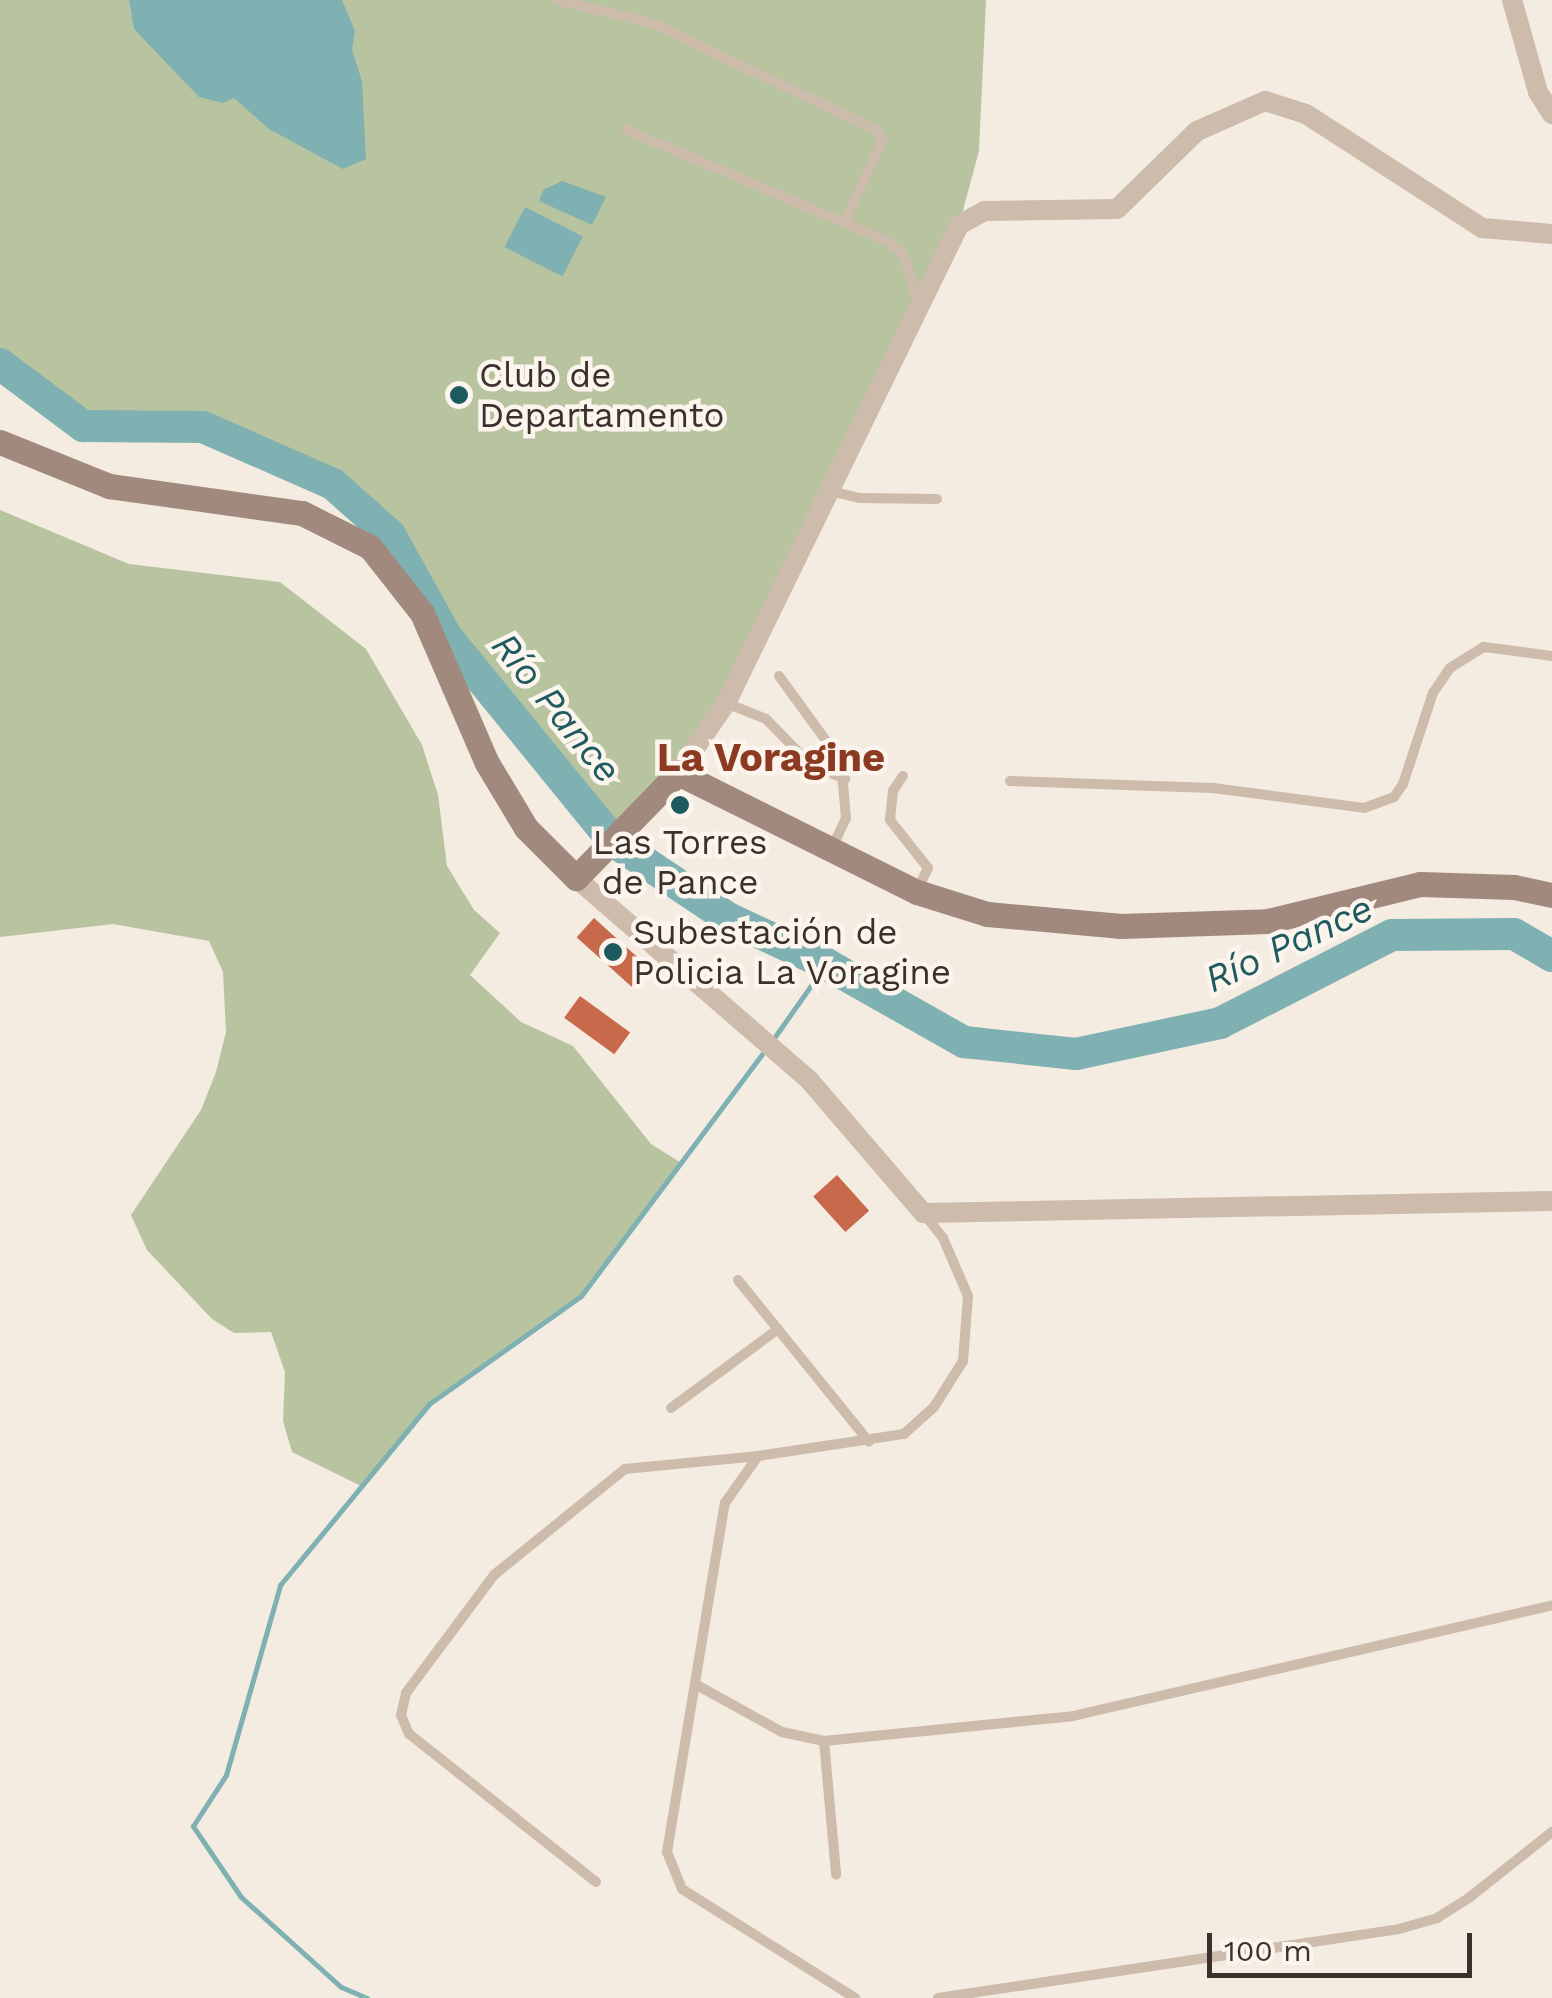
<!DOCTYPE html>
<html>
<head>
<meta charset="utf-8">
<style>
	body { margin:0 }
	#map { position:relative; width:1552px; height:1998px; overflow:hidden; background:#f4ebe1; font-family:"Work Sans",sans-serif }
	div>[style] { position:absolute }
	[style*='--x'] { left:calc(var(--x)*1px); top:calc(var(--y)*1px); width:calc(var(--w)*1px); rotate:calc(var(--a)*1deg) }
	.green>* { inset:0; background:#b8c4a0 }
	.water>* { inset:0; background:#7fb0b2; transform-origin:0 0 }
	.stream>* { height:5px; margin:-2.5px; padding:0 2.5px; transform-origin:2.5px; border-radius:2.5px; background:#7fb0b2 }
	.river>* { height:32px; margin:-16px; padding:0 16px; transform-origin:16px; border-radius:16px; background:#7fb0b2 }
	.building>* { inset:0; background:#c8694b; transform-origin:0 0 }
	.lane>* { height:10px; margin:-5px; padding:0 5px; transform-origin:5px; border-radius:5px; background:#cdbbac }
	.street>* { height:20px; margin:-10px; padding:0 10px; transform-origin:10px; border-radius:10px; background:#cdbbac }
	.secondary>* { height:25px; margin:-12.5px; padding:0 12.5px; transform-origin:12.5px; border-radius:12.5px; background:#a18a7d }
	.dots>* { width:28px; height:28px; translate:-50% -50%; box-sizing:border-box; border:5px solid #fbf5ee; border-radius:50% }
	span { translate:-50% -50%; white-space:nowrap; text-align:center; line-height:1.15; -webkit-text-stroke:9px #fbf5ee; paint-order:stroke }
	.poi-label { font-size:35px; color:#3b302b }
	.left { translate:0 -50%; text-align:left }
	.water-label { font-size:38px; color:#1f5a5e; font-style:italic }
	.quarter-label { font-size:40px; color:#8c3b22; font-weight:700 }
	.scale { position:absolute; left:1207px; top:1933px; width:265px; height:45px; box-sizing:border-box; border:5px solid #3b302b; border-top:0; padding-left:12px; font-size:30px; line-height:35px; white-space:nowrap; color:#3b302b; -webkit-text-stroke:8px #fbf5ee; paint-order:stroke }
</style>
</head>
<body>
<div id="map">
	<div class="green">
		<i style="clip-path:polygon(0 0,986px 0,979px 151px,959px 225px,726px 703px,613px 841px,446px 636px,390px 535px,333px 484px,203px 427px,83px 426px,0 364px)"></i>
		<i style="clip-path:polygon(0 510px,129px 564px,280px 582px,366px 649px,422px 745px,438px 795px,447px 866px,474px 910px,500px 933px,470px 975px,521px 1022px,573px 1046px,651px 1144px,683px 1164px,581px 1296px,429px 1404px,361px 1486px,292px 1452px,283px 1421px,285px 1372px,271px 1332px,234px 1333px,212px 1319px,147px 1250px,131px 1215px,201px 1110px,216px 1072px,226px 1032px,223px 972px,209px 941px,113px 924px,0 937px)"></i>
	</div>
	<div class="water">
		<i style="clip-path:polygon(129px 0,342px 0,355px 31px,352px 50px,362px 81px,366px 159px,343px 169px,269px 129px,234px 98px,223px 103px,199px 97px,134px 29px)"></i>
		<i style="clip-path:polygon(562px 181px,606px 197px,592px 225px,539px 201px,543px 190px)"></i>
		<i style="left:525px;top:207px;width:65px;height:45px;rotate:27deg"></i>
	</div>
	<div class="stream">
		<i style="--x:774;--y:1038;--w:90;--a:-54.9"></i>
		<i style="--x:367;--y:1998;--w:28;--a:-157"></i>
		<i style="--x:341;--y:1987;--w:135;--a:-138"></i>
		<i style="--x:241;--y:1897;--w:86;--a:-124.1"></i>
		<i style="--x:193;--y:1826;--w:61;--a:-57.1"></i>
		<i style="--x:226;--y:1775;--w:198;--a:-74.1"></i>
		<i style="--x:280;--y:1585;--w:234;--a:-50.5"></i>
		<i style="--x:429;--y:1404;--w:186;--a:-35.4"></i>
		<i style="--x:581;--y:1296;--w:302;--a:-53.2"></i>
	</div>
	<div class="river">
		<i style="--x:0;--y:364;--w:104;--a:36.8"></i>
		<i style="--x:83;--y:426;--w:120;--a:0.5"></i>
		<i style="--x:203;--y:427;--w:142;--a:23.7"></i>
		<i style="--x:333;--y:484;--w:76;--a:41.8"></i>
		<i style="--x:390;--y:535;--w:115;--a:61"></i>
		<i style="--x:446;--y:636;--w:264;--a:50.8"></i>
		<i style="--x:613;--y:841;--w:138;--a:33.8"></i>
		<i style="--x:728;--y:918;--w:108;--a:25.1"></i>
		<i style="--x:826;--y:964;--w:159;--a:29.5"></i>
		<i style="--x:964;--y:1042;--w:113;--a:6.1"></i>
		<i style="--x:1076;--y:1054;--w:147;--a:-12.1"></i>
		<i style="--x:1220;--y:1023;--w:193;--a:-27.1"></i>
		<i style="--x:1392;--y:935;--w:122;--a:-0.5"></i>
		<i style="--x:1514;--y:934;--w:44;--a:30.1"></i>
	</div>
	<div class="building">
		<i style="left:594px;top:918px;width:74px;height:26px;rotate:42deg"></i>
		<i style="left:580px;top:996px;width:62px;height:27px;rotate:36deg"></i>
		<i style="left:837px;top:1175px;width:48px;height:32px;rotate:48deg"></i>
	</div>
	<div class="lane">
		<i style="--x:556;--y:0;--w:99;--a:13.5"></i>
		<i style="--x:652;--y:23;--w:248;--a:25.5"></i>
		<i style="--x:876;--y:130;--w:12;--a:55"></i>
		<i style="--x:883;--y:140;--w:89;--a:115.4"></i>
		<i style="--x:627;--y:130;--w:283;--a:23.1"></i>
		<i style="--x:887;--y:241;--w:23;--a:41"></i>
		<i style="--x:904;--y:256;--w:52;--a:73.3"></i>
		<i style="--x:829;--y:491;--w:31;--a:13"></i>
		<i style="--x:859;--y:498;--w:78;--a:0.7"></i>
		<i style="--x:779;--y:676;--w:105;--a:53.9"></i>
		<i style="--x:841;--y:761;--w:57;--a:85"></i>
		<i style="--x:846;--y:818;--w:35;--a:115"></i>
		<i style="--x:726;--y:703;--w:43;--a:21.8"></i>
		<i style="--x:766;--y:719;--w:64;--a:45.6"></i>
		<i style="--x:811;--y:765;--w:37;--a:22"></i>
		<i style="--x:903;--y:776;--w:18;--a:124"></i>
		<i style="--x:893;--y:791;--w:29;--a:96"></i>
		<i style="--x:890;--y:820;--w:61;--a:51.6"></i>
		<i style="--x:928;--y:868;--w:25;--a:116"></i>
		<i style="--x:1010;--y:781;--w:203;--a:2"></i>
		<i style="--x:1213;--y:788;--w:152;--a:7.5"></i>
		<i style="--x:1364;--y:808;--w:32;--a:-20"></i>
		<i style="--x:1394;--y:797;--w:16;--a:-55"></i>
		<i style="--x:1403;--y:784;--w:96;--a:-71.8"></i>
		<i style="--x:1433;--y:693;--w:30;--a:-56"></i>
		<i style="--x:1450;--y:668;--w:40;--a:-32"></i>
		<i style="--x:1484;--y:647;--w:69;--a:7.5"></i>
		<i style="--x:738;--y:1280;--w:208;--a:51"></i>
		<i style="--x:671;--y:1408;--w:133;--a:-36.4"></i>
		<i style="--x:695;--y:1684;--w:99;--a:28.9"></i>
		<i style="--x:782;--y:1732;--w:43;--a:12.1"></i>
		<i style="--x:824;--y:1741;--w:250;--a:-5.7"></i>
		<i style="--x:1073;--y:1716;--w:492;--a:-13"></i>
		<i style="--x:824;--y:1741;--w:134;--a:84.8"></i>
		<i style="--x:596;--y:1882;--w:238;--a:-141.6"></i>
		<i style="--x:409;--y:1734;--w:21;--a:-113"></i>
		<i style="--x:401;--y:1715;--w:23;--a:-77"></i>
		<i style="--x:406;--y:1693;--w:147;--a:-53.3"></i>
		<i style="--x:494;--y:1575;--w:169;--a:-39"></i>
		<i style="--x:625;--y:1469;--w:134;--a:-5.6"></i>
		<i style="--x:855;--y:1998;--w:204;--a:-147.8"></i>
		<i style="--x:682;--y:1889;--w:40;--a:-112"></i>
		<i style="--x:667;--y:1852;--w:354;--a:-80.6"></i>
		<i style="--x:725;--y:1503;--w:57;--a:-54.9"></i>
		<i style="--x:758;--y:1456;--w:148;--a:-8.6"></i>
		<i style="--x:904;--y:1434;--w:40;--a:-42"></i>
		<i style="--x:934;--y:1407;--w:54;--a:-57.8"></i>
		<i style="--x:963;--y:1361;--w:65;--a:-85.6"></i>
		<i style="--x:968;--y:1296;--w:63;--a:-113.3"></i>
		<i style="--x:943;--y:1238;--w:31;--a:-128"></i>
		<i style="--x:938;--y:1998;--w:466;--a:-8.5"></i>
		<i style="--x:1399;--y:1929;--w:40;--a:-16"></i>
		<i style="--x:1437;--y:1918;--w:39;--a:-32"></i>
		<i style="--x:1470;--y:1897;--w:105;--a:-38.4"></i>
	</div>
	<div class="street">
		<i style="--x:1512;--y:0;--w:96;--a:74.2"></i>
		<i style="--x:1538;--y:92;--w:26;--a:58"></i>
		<i style="--x:678;--y:773;--w:85;--a:-55.6"></i>
		<i style="--x:726;--y:703;--w:532;--a:-64.01"></i>
		<i style="--x:959;--y:225;--w:29;--a:-29"></i>
		<i style="--x:984;--y:211;--w:133;--a:-0.9"></i>
		<i style="--x:1117;--y:209;--w:112;--a:-44.3"></i>
		<i style="--x:1197;--y:131;--w:74;--a:-23.8"></i>
		<i style="--x:1265;--y:101;--w:43;--a:17.6"></i>
		<i style="--x:1306;--y:114;--w:210;--a:32.9"></i>
		<i style="--x:1482;--y:228;--w:70;--a:4.9"></i>
		<i style="--x:576;--y:878;--w:310;--a:40.9"></i>
		<i style="--x:810;--y:1081;--w:174;--a:49.4"></i>
		<i style="--x:923;--y:1213;--w:629;--a:-1.09"></i>
	</div>
	<div class="secondary">
		<i style="--x:0;--y:442;--w:118;--a:22"></i>
		<i style="--x:109;--y:486;--w:195;--a:8"></i>
		<i style="--x:302;--y:513;--w:76;--a:26.6"></i>
		<i style="--x:370;--y:547;--w:84;--a:51.8"></i>
		<i style="--x:422;--y:613;--w:163;--a:66.6"></i>
		<i style="--x:487;--y:763;--w:76;--a:59"></i>
		<i style="--x:526;--y:828;--w:71;--a:45"></i>
		<i style="--x:576;--y:878;--w:146;--a:-45.8"></i>
		<i style="--x:678;--y:773;--w:267;--a:26.5"></i>
		<i style="--x:917;--y:892;--w:73;--a:17.4"></i>
		<i style="--x:987;--y:914;--w:135;--a:5.1"></i>
		<i style="--x:1121;--y:926;--w:147;--a:-1.9"></i>
		<i style="--x:1268;--y:921;--w:156;--a:-13.7"></i>
		<i style="--x:1420;--y:884;--w:94;--a:1.8"></i>
		<i style="--x:1514;--y:887;--w:39;--a:12"></i>
	</div>
	<div class="dots">
		<i style="left:459px;top:395px;background:#1f5a5e"></i>
		<i style="left:680px;top:805px;background:#1f5a5e"></i>
		<i style="left:613px;top:952px;background:#1f5a5e"></i>
	</div>
	<div class="poi-label">
		<span class="left" style="left:479px;top:395px">Club de<br>Departamento</span>
		<span style="left:680px;top:862px">Las Torres<br>de Pance</span>
		<span class="left" style="left:633px;top:952px">Subestación de<br>Policia La Voragine</span>
	</div>
	<div class="water-label">
		<span style="left:556px;top:708px;rotate:51deg">Río Pance</span>
		<span style="left:1289px;top:944px;rotate:-25deg">Río Pance</span>
	</div>
	<div class="quarter-label">
		<span style="left:771px;top:758px">La Voragine</span>
	</div>
	<div class="scale">100 m</div>
</div>
</body>
</html>
